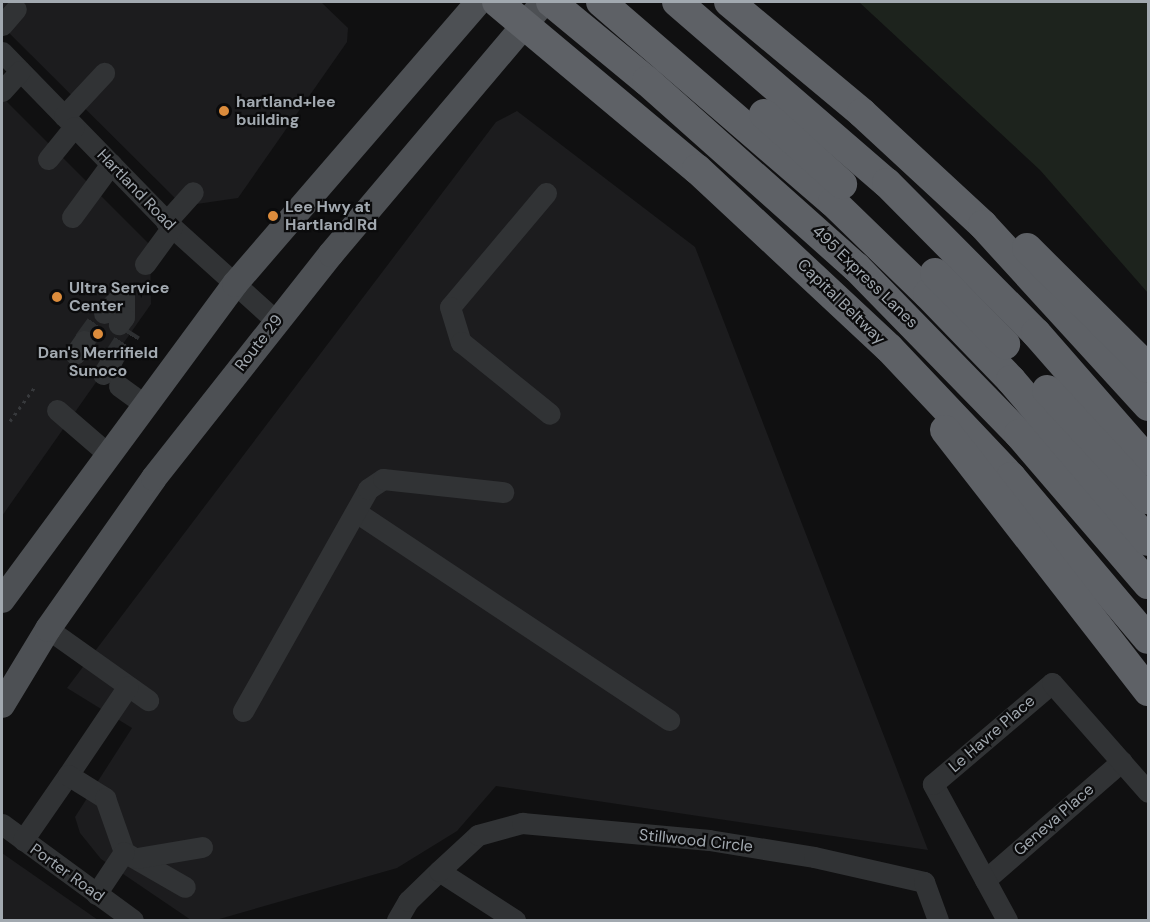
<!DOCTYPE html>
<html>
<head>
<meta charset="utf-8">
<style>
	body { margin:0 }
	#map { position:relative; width:1150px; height:922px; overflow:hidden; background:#101011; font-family:"DM Sans",sans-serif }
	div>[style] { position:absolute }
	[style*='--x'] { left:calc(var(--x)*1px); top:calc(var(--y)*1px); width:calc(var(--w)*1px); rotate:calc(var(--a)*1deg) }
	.built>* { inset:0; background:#1c1c1e }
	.green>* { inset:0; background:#1d231d }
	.minor-tunnel>* { height:21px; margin-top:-10.5px; transform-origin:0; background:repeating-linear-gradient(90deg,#2d2f31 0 21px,transparent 0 31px) }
	.path>* { height:3px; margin-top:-1.5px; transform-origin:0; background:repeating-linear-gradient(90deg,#37393c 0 3px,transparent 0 7.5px) }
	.minor>* { height:21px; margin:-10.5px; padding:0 10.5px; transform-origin:10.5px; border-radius:10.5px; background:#313335 }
	.major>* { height:26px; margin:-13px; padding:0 13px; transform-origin:13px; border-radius:13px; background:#4d5054 }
	.highway>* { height:30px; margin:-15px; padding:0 15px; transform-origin:15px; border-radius:15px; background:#5e6166 }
	.dots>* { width:16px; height:16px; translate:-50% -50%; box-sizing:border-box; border:3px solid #0b0b0c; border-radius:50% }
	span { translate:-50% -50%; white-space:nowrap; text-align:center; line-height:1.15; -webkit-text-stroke:4.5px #0b0b0c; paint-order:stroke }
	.poi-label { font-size:16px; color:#a2a9b0; font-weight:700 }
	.left { translate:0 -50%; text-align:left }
	.street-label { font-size:16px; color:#a2a9b0 }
	.frame { position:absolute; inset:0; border:3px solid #a2a9b0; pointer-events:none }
</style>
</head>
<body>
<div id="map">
	<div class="built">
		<i style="clip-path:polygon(2px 2px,321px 2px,348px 28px,347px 42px,238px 198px,183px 206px,2px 26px)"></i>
		<i style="clip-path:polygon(2px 97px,150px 245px,151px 304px,2px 516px)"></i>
		<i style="clip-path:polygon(517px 111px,695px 247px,928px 850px,496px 786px,457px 831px,397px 868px,216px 920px,191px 920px,101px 859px,80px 833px,75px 817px,132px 728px,67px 688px,496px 122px)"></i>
		<i style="clip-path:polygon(2px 853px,98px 920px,2px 920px)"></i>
	</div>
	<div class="green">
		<i style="clip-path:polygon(859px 2px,1148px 2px,1148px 293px,1040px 170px)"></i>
	</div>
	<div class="minor-tunnel">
		<i style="--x:84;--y:341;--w:34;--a:-54"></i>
		<i style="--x:112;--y:360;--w:35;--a:-57"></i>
	</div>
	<div class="path">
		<i style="--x:10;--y:421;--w:41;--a:-54"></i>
	</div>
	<div class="minor">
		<i style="--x:2;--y:25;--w:21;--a:-49"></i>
		<i style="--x:2;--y:52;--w:244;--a:45.8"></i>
		<i style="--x:172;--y:227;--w:140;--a:42.1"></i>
		<i style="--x:2;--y:91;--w:27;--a:-48"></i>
		<i style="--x:64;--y:116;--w:59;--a:-47.1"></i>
		<i style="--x:48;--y:159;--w:41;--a:-50.9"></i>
		<i style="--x:546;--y:193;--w:149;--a:130.1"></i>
		<i style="--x:450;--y:307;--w:37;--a:73"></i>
		<i style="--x:461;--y:342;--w:114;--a:39"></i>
		<i style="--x:72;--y:217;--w:66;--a:-53.7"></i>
		<i style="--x:166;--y:222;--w:40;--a:-48"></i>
		<i style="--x:145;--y:264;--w:46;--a:-53.9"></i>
		<i style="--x:104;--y:313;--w:28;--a:-45"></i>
		<i style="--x:124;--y:293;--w:24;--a:90"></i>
		<i style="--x:124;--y:317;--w:9;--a:126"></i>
		<i style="--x:75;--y:354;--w:16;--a:-55"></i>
		<i style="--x:103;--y:374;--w:17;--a:-57"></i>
		<i style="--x:119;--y:386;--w:31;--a:36"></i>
		<i style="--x:57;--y:410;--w:67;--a:40.8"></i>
		<i style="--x:356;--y:512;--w:376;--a:33.6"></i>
		<i style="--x:48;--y:629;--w:123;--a:35.4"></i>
		<i style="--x:243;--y:711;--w:255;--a:-60.6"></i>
		<i style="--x:368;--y:489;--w:18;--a:-34"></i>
		<i style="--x:383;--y:479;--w:121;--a:6.2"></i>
		<i style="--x:68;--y:775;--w:107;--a:-56"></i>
		<i style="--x:2;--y:824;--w:162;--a:36.2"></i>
		<i style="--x:23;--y:840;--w:79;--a:-55.3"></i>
		<i style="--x:68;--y:775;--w:44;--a:31.9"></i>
		<i style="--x:105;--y:798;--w:57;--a:70.6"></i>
		<i style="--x:124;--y:852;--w:70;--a:29.8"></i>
		<i style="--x:137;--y:858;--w:66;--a:-9.6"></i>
		<i style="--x:985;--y:880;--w:181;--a:-41"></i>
		<i style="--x:96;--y:894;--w:50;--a:-56.3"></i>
		<i style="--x:397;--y:920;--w:22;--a:-60"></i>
		<i style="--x:408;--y:901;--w:43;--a:-44.1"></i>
		<i style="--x:515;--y:920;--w:90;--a:-147.2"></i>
		<i style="--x:439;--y:871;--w:53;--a:-42.7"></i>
		<i style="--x:478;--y:835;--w:46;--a:-15.3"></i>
		<i style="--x:522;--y:823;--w:188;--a:5.2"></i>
		<i style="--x:709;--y:840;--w:106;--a:9.2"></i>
		<i style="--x:814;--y:857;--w:113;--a:12.8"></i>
		<i style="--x:924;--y:882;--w:40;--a:69.8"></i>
		<i style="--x:1007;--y:920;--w:155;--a:-118.6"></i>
		<i style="--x:933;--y:784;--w:156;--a:-40.3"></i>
		<i style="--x:1052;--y:683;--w:145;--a:48.6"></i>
	</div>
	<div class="major">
		<i style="--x:2;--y:600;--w:393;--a:-53.6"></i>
		<i style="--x:235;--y:284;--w:372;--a:-49.2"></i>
		<i style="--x:2;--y:705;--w:89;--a:-58.8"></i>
		<i style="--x:48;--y:629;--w:184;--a:-54.9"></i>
		<i style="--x:154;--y:478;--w:285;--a:-51.7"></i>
		<i style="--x:331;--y:254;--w:330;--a:-49.8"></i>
	</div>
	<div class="highway">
		<i style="--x:497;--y:2;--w:261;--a:39.9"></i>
		<i style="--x:697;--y:169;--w:262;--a:43"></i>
		<i style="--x:889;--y:348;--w:178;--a:46.6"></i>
		<i style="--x:1011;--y:477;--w:212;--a:49.8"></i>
		<i style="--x:551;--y:2;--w:124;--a:39.5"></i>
		<i style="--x:647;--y:81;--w:280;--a:41.7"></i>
		<i style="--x:856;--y:267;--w:233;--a:45.7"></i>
		<i style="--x:1019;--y:434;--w:198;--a:49.3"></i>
		<i style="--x:601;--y:2;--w:306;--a:40.8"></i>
		<i style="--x:833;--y:202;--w:132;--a:44.1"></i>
		<i style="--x:928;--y:294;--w:120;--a:46"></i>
		<i style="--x:1011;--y:380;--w:211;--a:49.6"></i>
		<i style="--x:677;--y:2;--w:277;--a:40.8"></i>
		<i style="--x:887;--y:183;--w:211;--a:45.2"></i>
		<i style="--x:1036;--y:333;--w:170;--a:48.8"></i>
		<i style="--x:729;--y:2;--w:173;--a:39.8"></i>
		<i style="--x:862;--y:113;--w:165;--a:42.8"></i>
		<i style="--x:983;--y:225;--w:245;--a:47.6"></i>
		<i style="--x:764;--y:114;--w:105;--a:41.9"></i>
		<i style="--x:1027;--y:248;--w:170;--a:44.8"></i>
		<i style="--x:935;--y:273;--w:100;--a:45.4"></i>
		<i style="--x:1047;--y:390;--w:149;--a:47.2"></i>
		<i style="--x:945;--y:430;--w:331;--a:52.1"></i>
	</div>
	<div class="dots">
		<i style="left:224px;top:111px;background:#dc8c3c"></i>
		<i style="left:273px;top:216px;background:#dc8c3c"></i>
		<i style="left:57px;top:297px;background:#dc8c3c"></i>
		<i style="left:98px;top:334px;background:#dc8c3c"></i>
	</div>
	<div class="poi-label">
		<span class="left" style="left:236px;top:111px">hartland+lee<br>building</span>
		<span class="left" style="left:285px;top:216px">Lee Hwy at<br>Hartland Rd</span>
		<span class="left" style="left:69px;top:297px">Ultra Service<br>Center</span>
		<span style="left:98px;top:362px">Dan's Merrifield<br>Sunoco</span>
	</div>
	<div class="street-label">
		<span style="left:136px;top:190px;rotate:46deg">Hartland Road</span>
		<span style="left:865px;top:277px;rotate:44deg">495 Express Lanes</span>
		<span style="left:841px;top:302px;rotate:44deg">Capital Beltway</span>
		<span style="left:259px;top:343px;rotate:-52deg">Route 29</span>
		<span style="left:992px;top:734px;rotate:-41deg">Le Havre Place</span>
		<span style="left:1054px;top:820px;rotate:-41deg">Geneva Place</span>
		<span style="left:696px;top:841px;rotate:6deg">Stillwood Circle</span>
		<span style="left:67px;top:873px;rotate:36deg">Porter Road</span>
	</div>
	<div class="frame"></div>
</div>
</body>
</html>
